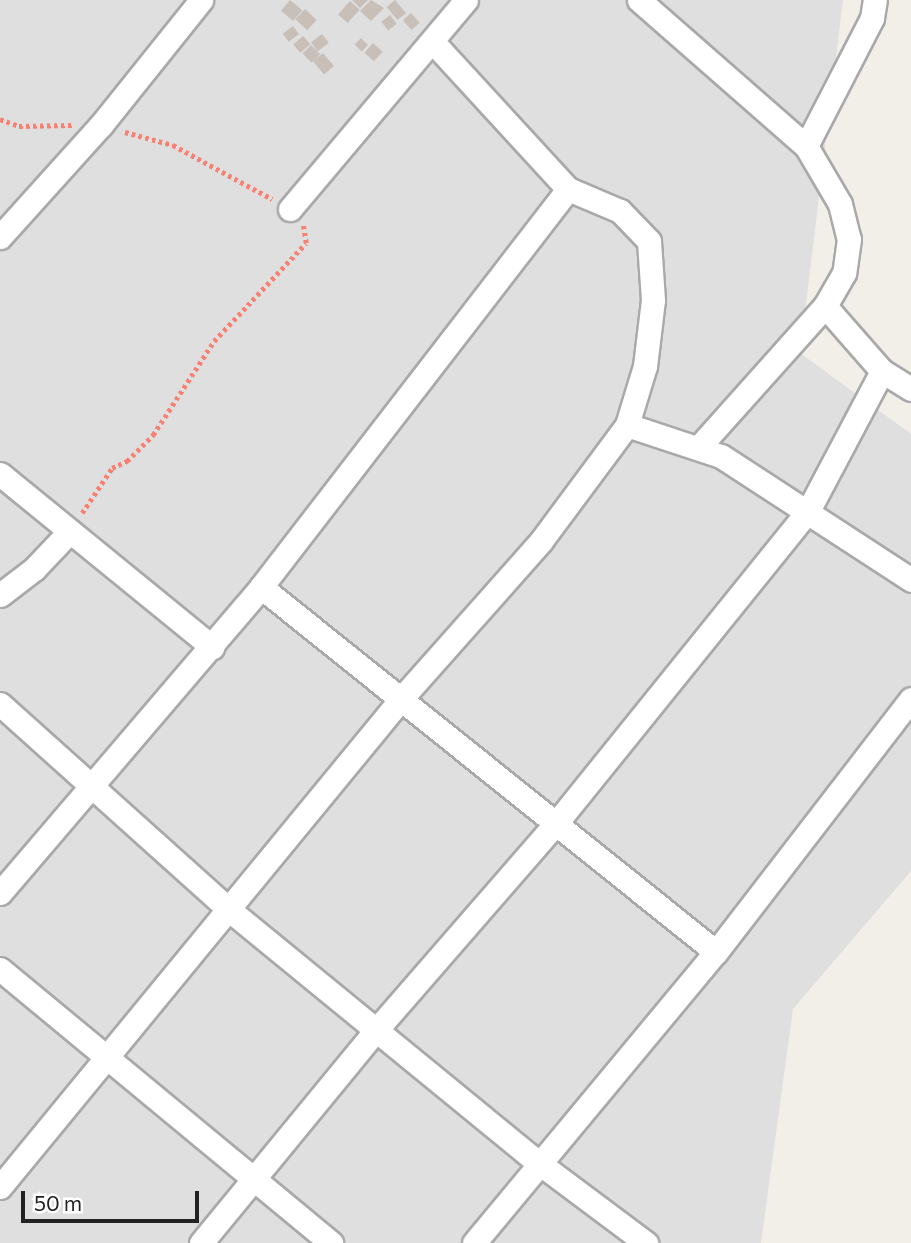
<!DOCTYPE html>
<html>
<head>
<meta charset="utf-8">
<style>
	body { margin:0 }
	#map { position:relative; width:911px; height:1243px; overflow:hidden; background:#f2efe9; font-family:Commissioner,sans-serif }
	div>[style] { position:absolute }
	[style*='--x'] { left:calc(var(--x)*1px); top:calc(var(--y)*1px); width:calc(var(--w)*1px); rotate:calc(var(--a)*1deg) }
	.residential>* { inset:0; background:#e0dfdf }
	.building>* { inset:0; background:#c7bfb8; transform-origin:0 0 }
	.path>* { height:4.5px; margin-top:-2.25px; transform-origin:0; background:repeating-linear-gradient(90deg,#fa8072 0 3.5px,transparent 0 7px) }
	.roads { filter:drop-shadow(2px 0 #a9a9a9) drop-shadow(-2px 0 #a9a9a9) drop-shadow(0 2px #a9a9a9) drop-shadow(0 -2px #a9a9a9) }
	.minor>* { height:23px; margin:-11.5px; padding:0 11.5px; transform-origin:11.5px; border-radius:11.5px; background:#fff }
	span { translate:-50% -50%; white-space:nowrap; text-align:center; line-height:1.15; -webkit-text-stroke:7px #fff; paint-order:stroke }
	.scale { position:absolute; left:21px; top:1191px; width:178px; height:32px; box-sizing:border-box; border:4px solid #222; border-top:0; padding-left:9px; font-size:21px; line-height:24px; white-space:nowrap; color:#222; -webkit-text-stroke:5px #fff; paint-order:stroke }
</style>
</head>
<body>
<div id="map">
	<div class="residential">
		<i style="clip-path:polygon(0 0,843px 0,800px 353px,911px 434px,911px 871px,793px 1009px,761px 1243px,0 1243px)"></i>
	</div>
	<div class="building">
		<i style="left:290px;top:0;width:16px;height:14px;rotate:40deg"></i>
		<i style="clip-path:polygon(352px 0,368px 0,360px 8px)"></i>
		<i style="clip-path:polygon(371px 0,384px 8px,371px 21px,360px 11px)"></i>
		<i style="left:395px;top:0;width:17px;height:11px;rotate:50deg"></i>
		<i style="left:350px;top:1px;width:13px;height:18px;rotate:42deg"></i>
		<i style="left:305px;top:9px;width:16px;height:14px;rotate:43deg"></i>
		<i style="left:411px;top:13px;width:13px;height:11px;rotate:48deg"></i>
		<i style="left:390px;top:15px;width:11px;height:11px;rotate:52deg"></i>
		<i style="left:293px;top:26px;width:10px;height:13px;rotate:53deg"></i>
		<i style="left:322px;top:34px;width:11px;height:14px;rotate:52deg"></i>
		<i style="left:303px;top:36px;width:11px;height:13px;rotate:49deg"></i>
		<i style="left:361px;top:38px;width:10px;height:9px;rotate:45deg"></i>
		<i style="left:373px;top:43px;width:13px;height:13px;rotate:42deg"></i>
		<i style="left:311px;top:45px;width:13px;height:12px;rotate:45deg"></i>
		<i style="left:323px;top:53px;width:17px;height:13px;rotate:50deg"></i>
	</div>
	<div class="path">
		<i style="--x:0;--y:119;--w:20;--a:20"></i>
		<i style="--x:19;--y:126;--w:53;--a:-1.1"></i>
		<i style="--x:125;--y:132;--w:50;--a:15.2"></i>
		<i style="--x:173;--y:145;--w:113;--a:28.6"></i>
		<i style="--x:82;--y:513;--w:54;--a:-56.3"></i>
		<i style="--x:112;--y:468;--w:17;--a:-25"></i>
		<i style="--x:127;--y:461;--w:37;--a:-45"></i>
		<i style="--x:153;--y:435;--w:112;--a:-57"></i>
		<i style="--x:214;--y:341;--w:134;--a:-46.8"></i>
		<i style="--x:306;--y:243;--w:19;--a:-99"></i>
	</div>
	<div class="roads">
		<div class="minor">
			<i style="--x:639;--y:0;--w:222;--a:41.2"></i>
			<i style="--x:806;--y:146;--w:67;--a:59.6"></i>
			<i style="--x:840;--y:204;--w:36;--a:76"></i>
			<i style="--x:849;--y:239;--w:34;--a:98"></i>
			<i style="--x:844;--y:273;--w:38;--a:120"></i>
			<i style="--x:825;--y:306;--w:188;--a:131.8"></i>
			<i style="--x:806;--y:146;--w:144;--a:-62.7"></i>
			<i style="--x:872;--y:18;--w:18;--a:-81"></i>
			<i style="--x:290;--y:209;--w:273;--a:-49.9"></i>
			<i style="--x:0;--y:237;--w:151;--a:-48"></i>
			<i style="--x:101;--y:125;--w:160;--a:-51.3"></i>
			<i style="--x:825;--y:306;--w:86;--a:48.8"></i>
			<i style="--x:882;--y:371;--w:34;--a:32"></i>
			<i style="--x:627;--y:425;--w:99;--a:18.3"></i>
			<i style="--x:721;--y:456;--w:227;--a:33.1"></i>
			<i style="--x:0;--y:474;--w:274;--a:39.2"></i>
			<i style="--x:261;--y:587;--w:583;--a:38.74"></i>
			<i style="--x:0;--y:595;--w:43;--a:-37.4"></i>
			<i style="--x:34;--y:569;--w:52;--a:-46.5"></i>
			<i style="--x:0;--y:704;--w:305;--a:41.9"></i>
			<i style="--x:227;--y:908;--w:403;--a:39.3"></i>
			<i style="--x:539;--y:1163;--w:134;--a:36.8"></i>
			<i style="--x:0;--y:893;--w:402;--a:-49.5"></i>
			<i style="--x:261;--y:587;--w:503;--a:-52.35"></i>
			<i style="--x:0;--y:969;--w:430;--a:39.6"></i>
			<i style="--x:0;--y:1187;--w:630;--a:-50.6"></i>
			<i style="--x:400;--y:700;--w:213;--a:-48.4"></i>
			<i style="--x:541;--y:541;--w:144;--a:-53.4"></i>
			<i style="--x:627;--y:425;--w:62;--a:-73"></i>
			<i style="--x:645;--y:366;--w:66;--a:-83.1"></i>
			<i style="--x:653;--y:300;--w:59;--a:-93.9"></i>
			<i style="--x:649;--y:241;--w:42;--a:-134"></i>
			<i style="--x:620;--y:211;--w:56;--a:-157.1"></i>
			<i style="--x:568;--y:189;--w:200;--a:-132.6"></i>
			<i style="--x:201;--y:1243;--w:277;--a:-50.6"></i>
			<i style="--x:377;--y:1029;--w:274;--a:-49"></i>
			<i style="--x:557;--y:822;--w:400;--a:-51.1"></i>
			<i style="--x:808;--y:511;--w:158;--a:-62.1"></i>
			<i style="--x:474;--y:1243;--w:378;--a:-50.3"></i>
			<i style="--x:716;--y:952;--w:319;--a:-52.4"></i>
		</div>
	</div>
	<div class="scale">50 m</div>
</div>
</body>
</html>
